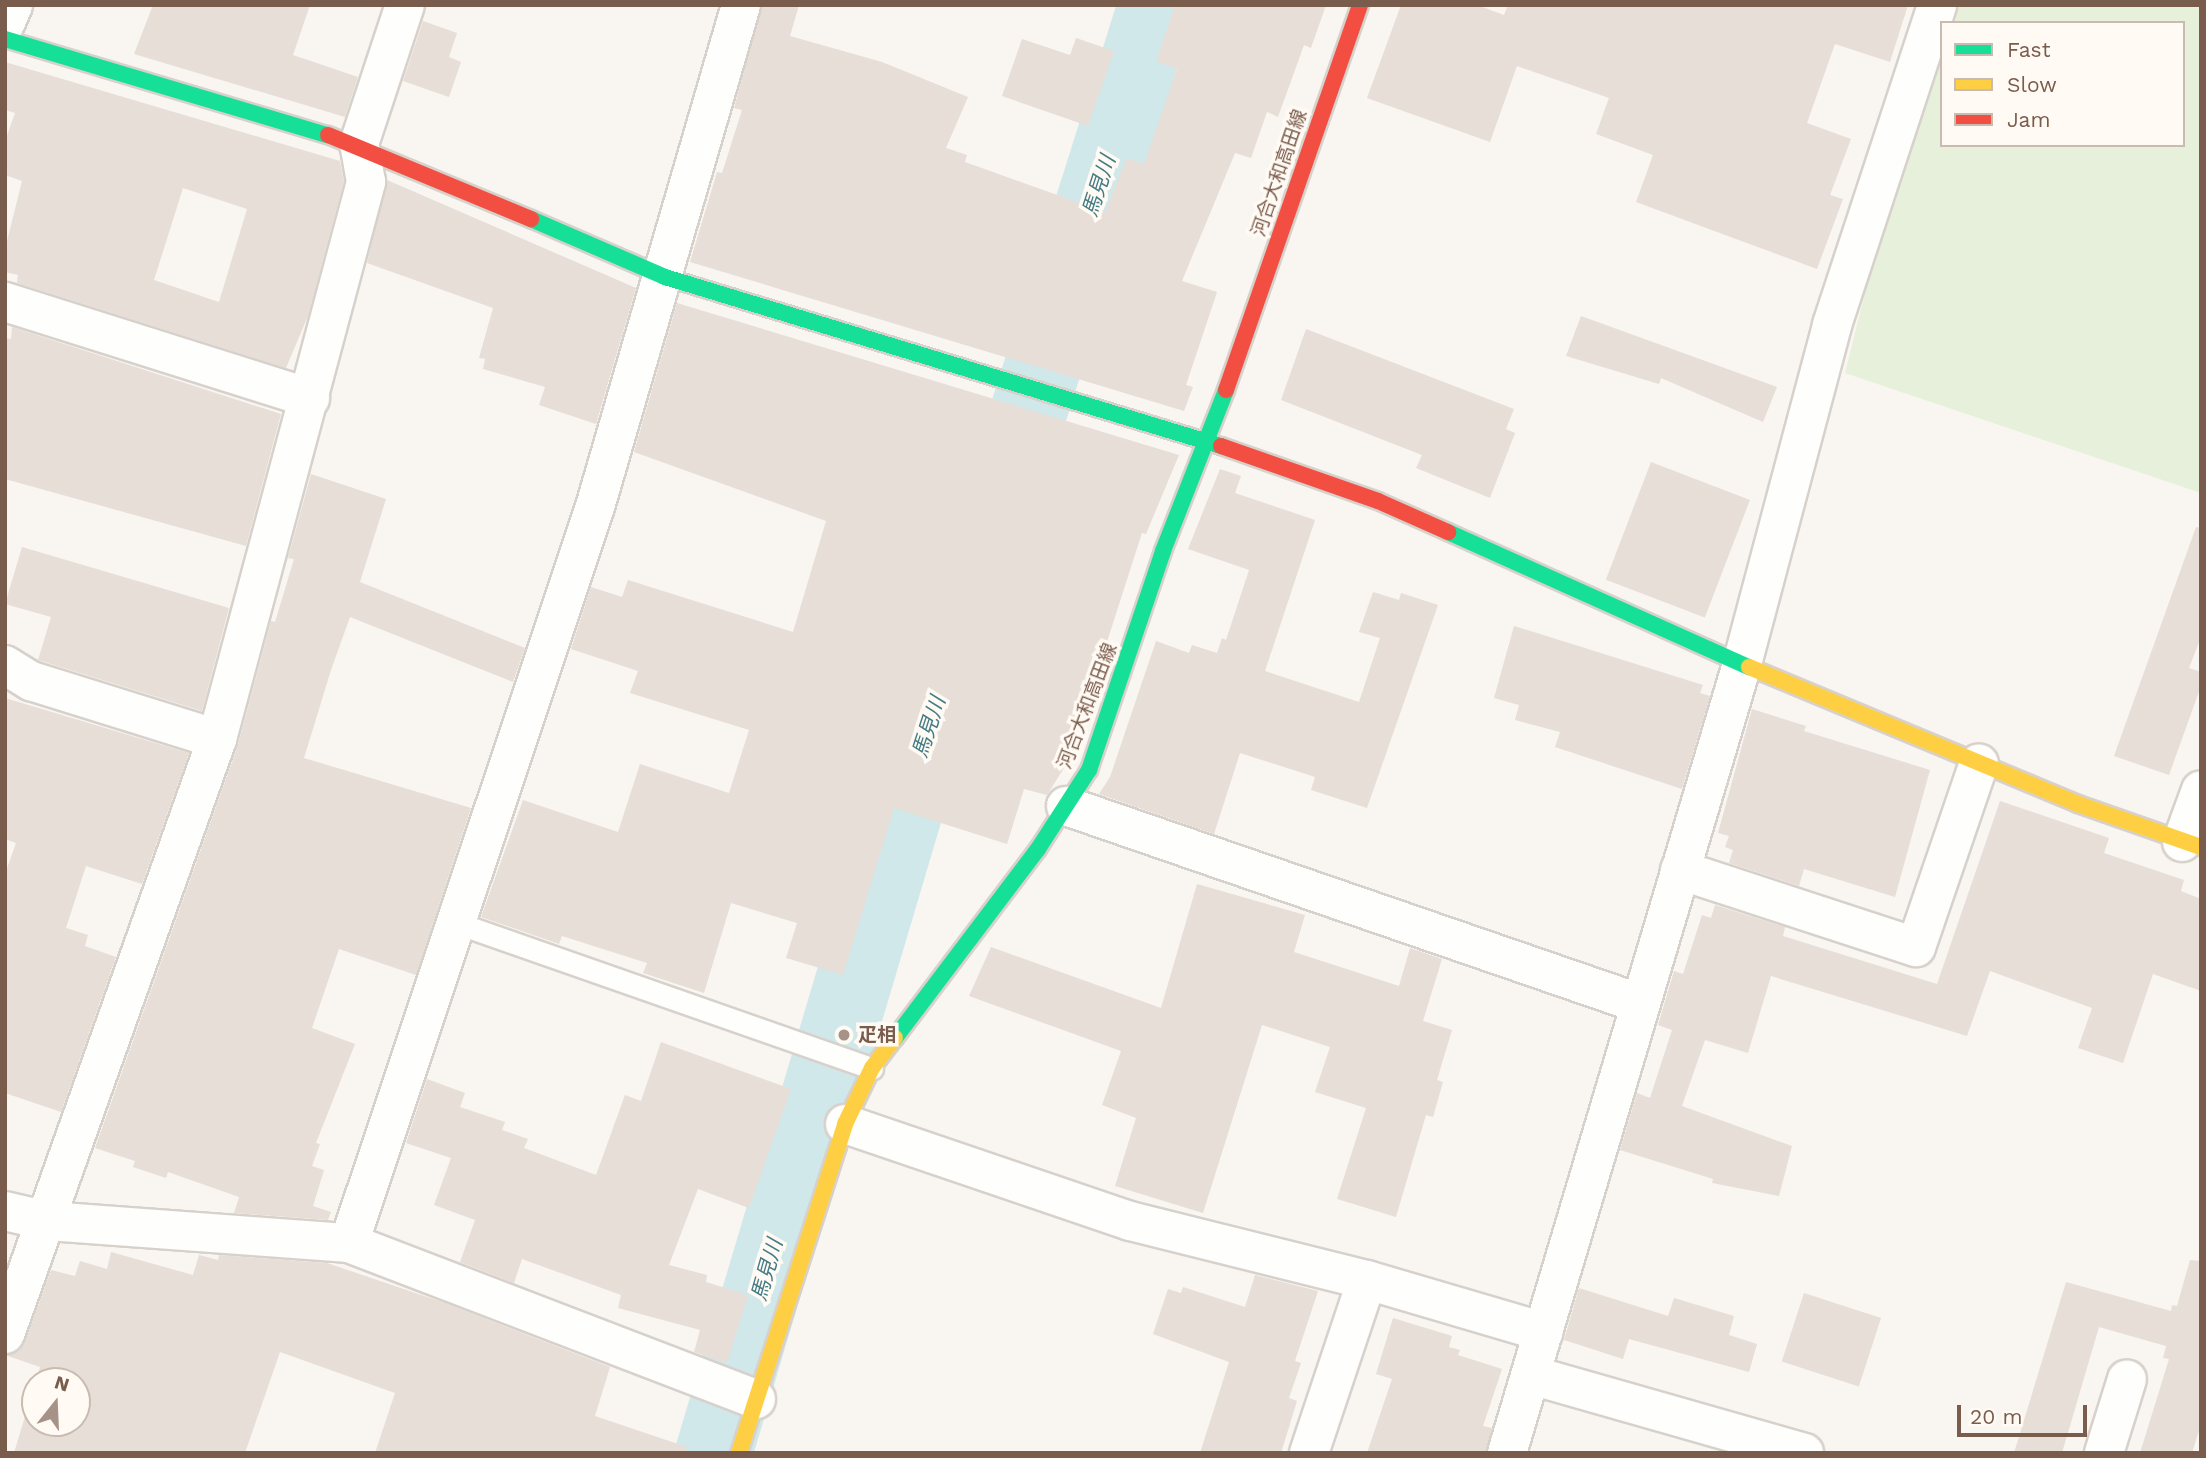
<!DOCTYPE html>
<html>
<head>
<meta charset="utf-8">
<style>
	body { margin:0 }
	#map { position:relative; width:2206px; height:1458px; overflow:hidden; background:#f9f5f0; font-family:"Work Sans","Noto Sans JP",sans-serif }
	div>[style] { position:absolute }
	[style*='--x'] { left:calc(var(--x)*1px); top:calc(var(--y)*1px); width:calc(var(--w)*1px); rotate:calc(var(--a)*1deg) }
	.green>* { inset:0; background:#e7f0db }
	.river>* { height:77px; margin:-38.5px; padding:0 38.5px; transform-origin:38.5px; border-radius:38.5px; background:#d0e8ea }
	.building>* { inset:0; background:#e6ded7; transform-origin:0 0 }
	.roads { filter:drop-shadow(2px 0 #d7d1cb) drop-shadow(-2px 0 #d7d1cb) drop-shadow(0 2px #d7d1cb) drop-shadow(0 -2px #d7d1cb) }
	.lane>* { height:21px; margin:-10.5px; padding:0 10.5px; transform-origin:10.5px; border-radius:10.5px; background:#fefefd }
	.street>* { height:38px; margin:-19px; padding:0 19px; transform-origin:19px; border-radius:19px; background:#fefefd }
	.fast>* { height:16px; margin:-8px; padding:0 8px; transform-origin:8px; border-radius:8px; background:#16e098 }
	.slow>* { height:16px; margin:-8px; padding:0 8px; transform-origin:8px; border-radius:8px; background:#ffcf43 }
	.jam>* { height:16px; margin:-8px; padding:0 8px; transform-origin:8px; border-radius:8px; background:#f24e42 }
	.dots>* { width:19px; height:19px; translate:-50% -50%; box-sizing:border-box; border:4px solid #fffaf3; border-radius:50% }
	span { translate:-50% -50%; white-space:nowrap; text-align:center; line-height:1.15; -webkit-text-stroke:7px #fffaf3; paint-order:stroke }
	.street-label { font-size:19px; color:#7a5c4d }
	.poi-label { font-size:19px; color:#7a5c4d; font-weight:700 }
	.left { translate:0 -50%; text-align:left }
	.water-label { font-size:21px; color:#437c86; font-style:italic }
	.frame { position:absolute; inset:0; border:7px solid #7a5c4d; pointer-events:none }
	.legend { position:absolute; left:1940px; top:21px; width:245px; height:126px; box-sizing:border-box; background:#fffaf3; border:2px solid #cabbb1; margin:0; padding:9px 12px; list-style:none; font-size:21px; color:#7a5c4d }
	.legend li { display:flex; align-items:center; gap:14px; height:35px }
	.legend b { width:35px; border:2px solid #cabbb1 }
	.north { position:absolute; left:21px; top:1367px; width:70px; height:70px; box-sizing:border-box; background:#fffaf3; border:2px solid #cabbb1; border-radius:50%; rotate:18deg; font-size:19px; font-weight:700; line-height:28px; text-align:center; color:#7a5c4d }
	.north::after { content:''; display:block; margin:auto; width:24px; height:32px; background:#a69286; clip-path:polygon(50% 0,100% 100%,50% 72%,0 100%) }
	.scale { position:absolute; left:1957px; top:1405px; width:130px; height:32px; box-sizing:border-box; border:4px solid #7a5c4d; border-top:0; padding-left:9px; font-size:21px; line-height:24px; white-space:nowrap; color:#7a5c4d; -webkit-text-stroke:5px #fffaf3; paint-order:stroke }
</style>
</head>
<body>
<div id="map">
	<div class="green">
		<i style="clip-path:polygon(1957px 5px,2201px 5px,2201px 493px,1845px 373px,1879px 237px,1942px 51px,1942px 145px,2183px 145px,2183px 23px,1951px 23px)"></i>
	</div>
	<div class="river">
		<i style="--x:997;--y:510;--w:529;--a:-72.52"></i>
		<i style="--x:713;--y:1453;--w:776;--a:-73.46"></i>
	</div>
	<div class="building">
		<i style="clip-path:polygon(153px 5px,310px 5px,293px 55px,358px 77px,345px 117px,134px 54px)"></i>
		<i style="clip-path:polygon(762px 5px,799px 5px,790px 36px,882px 62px,968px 97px,946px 148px,967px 155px,965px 162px,1105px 212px,1127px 158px,1144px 164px,1177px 69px,1156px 61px,1175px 5px,1326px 5px,1311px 48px,1304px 45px,1278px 117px,1267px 112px,1251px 158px,1235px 153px,1182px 281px,1217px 292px,1186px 385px,1193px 387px,1184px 411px,690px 262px,717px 172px,722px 173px,742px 110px,734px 108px)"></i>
		<i style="clip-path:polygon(1401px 5px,1477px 5px,1504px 15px,1508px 5px,1908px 5px,1890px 62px,1835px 44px,1807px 123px,1851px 139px,1830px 195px,1843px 199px,1817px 269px,1636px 202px,1653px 155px,1596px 134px,1609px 98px,1517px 66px,1490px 142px,1367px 98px)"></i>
		<i style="clip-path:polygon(423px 21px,457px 33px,449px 57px,461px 62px,449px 97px,403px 81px)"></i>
		<i style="clip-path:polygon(1076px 38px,1114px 51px,1088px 126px,1002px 96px,1022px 39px,1070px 55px)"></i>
		<i style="clip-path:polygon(evenodd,5px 62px,340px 161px,344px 181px,308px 316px,286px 368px,17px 283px,18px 275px,5px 272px,5px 249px,22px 181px,5px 175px,5px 141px,15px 113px,5px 110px,5px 62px,183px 188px,247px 209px,219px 302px,154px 280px,183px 188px)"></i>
		<i style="clip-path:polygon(387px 180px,636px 288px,596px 424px,539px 405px,545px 387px,483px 369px,485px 359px,479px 358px,493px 308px,367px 263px)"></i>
		<i style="clip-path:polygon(677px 303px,1179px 455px,1146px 534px,1142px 533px,1069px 760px,1047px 795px,1024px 789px,1007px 844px,894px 808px,843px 975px,786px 958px,797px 923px,731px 903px,704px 993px,643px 973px,647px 963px,562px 936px,559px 944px,481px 917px,523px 800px,618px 832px,640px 764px,729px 793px,749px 730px,630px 693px,638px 671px,571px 649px,591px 587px,622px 597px,628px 580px,793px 632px,826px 521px,634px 452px)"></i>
		<i style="clip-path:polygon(1581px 316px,1777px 387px,1763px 422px,1661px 378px,1659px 384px,1566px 356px)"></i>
		<i style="clip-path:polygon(12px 327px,281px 414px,246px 546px,5px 479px,5px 338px,11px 339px)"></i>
		<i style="clip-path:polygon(1306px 329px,1514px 409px,1506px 429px,1515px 433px,1490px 498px,1416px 468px,1422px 455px,1281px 400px)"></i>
		<i style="left:1651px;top:462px;width:106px;height:126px;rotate:21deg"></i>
		<i style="clip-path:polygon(1220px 469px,1241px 476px,1235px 493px,1315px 520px,1265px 671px,1359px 702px,1380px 638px,1359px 632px,1373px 592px,1399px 600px,1401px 593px,1438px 605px,1367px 808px,1311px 790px,1315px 777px,1240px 753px,1214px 834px,1099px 794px,1110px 777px,1156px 641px,1189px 653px,1192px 645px,1217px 653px,1222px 638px,1226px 640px,1249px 570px,1188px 549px)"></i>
		<i style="clip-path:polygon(311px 474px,386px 499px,360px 582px,525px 648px,513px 682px,350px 617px,331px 670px,304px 758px,471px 808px,416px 975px,339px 949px,312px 1028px,355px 1044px,316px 1143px,320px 1144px,312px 1166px,324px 1170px,313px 1206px,331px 1212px,328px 1220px,234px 1213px,239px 1197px,168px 1172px,166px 1178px,133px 1167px,135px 1161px,95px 1148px,238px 745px,271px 621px,275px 622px,294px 559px,288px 558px)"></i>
		<i style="clip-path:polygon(2196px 527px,2201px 528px,2201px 637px,2189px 668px,2201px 672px,2201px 686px,2169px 775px,2114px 756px)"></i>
		<i style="clip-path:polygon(22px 547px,229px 608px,202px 711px,38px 660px,51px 617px,5px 604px)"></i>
		<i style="clip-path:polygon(1514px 626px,1703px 685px,1700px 693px,1710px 696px,1682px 789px,1555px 747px,1560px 732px,1515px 720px,1519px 705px,1494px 698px)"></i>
		<i style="clip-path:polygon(5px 698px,189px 753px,142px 884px,86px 866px,66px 928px,88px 935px,85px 946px,116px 957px,61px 1112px,5px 1093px,5px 874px,16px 843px,5px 839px)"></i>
		<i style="clip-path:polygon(1752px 709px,1806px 726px,1804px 731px,1930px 770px,1895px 897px,1804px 869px,1799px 886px,1729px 863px,1733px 850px,1725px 847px,1729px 836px,1718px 833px)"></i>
		<i style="clip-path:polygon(2000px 801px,2109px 838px,2104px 853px,2184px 880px,2181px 891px,2201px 899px,2201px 991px,2153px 974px,2123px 1063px,2078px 1048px,2092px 1008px,1990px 971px,1967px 1036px,1771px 976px,1748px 1053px,1705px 1040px,1682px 1106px,1792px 1146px,1779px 1196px,1712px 1183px,1713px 1179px,1620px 1150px,1637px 1093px,1650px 1098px,1672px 1030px,1658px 1025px,1674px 971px,1683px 974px,1702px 915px,1711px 918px,1715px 905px,1785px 927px,1783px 936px,1937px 984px)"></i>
		<i style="clip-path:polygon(1197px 884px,1305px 915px,1294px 952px,1399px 986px,1410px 948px,1442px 959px,1423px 1021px,1452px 1030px,1437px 1080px,1443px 1082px,1433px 1117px,1426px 1115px,1396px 1217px,1337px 1199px,1366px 1108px,1315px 1092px,1330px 1047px,1262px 1025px,1203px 1213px,1115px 1186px,1136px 1118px,1102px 1105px,1121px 1051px,969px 996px,991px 947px,1161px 1008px)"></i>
		<i style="clip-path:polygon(661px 1042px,791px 1089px,749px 1208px,698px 1189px,669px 1265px,707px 1275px,706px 1282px,748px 1295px,727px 1363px,694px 1352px,700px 1330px,618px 1308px,621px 1295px,522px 1259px,514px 1283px,460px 1262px,475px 1220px,434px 1205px,451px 1158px,406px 1143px,427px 1079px,465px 1093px,460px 1107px,505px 1122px,502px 1130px,528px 1139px,524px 1148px,596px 1175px,625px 1095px,641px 1101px)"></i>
		<i style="clip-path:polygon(evenodd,111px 1252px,193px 1275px,199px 1255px,218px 1260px,219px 1255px,327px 1263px,445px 1303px,610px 1367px,595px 1416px,687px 1447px,686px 1453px,375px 1453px,395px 1393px,280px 1352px,245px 1453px,14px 1453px,40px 1367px,5px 1355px,19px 1351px,25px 1342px,51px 1270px,75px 1276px,80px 1261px,107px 1269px,111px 1252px,35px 1381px,77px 1381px,77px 1423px,35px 1423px,35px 1381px)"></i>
		<i style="clip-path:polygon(2190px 1260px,2201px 1261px,2201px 1424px,2192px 1453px,2140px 1453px,2169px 1359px,2163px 1358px,2166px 1346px,2099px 1327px,2062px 1453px,2014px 1453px,2066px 1282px,2171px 1311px,2172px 1305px,2177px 1306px)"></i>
		<i style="clip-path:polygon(1255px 1275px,1318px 1291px,1295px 1361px,1301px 1363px,1289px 1398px,1297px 1401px,1281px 1453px,1200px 1453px,1229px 1362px,1153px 1334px,1168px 1289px,1181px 1293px,1183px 1287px,1245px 1307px)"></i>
		<i style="clip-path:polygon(1579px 1288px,1668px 1316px,1674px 1298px,1734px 1316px,1729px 1335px,1757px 1344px,1749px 1372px,1629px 1339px,1623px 1359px,1564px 1340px)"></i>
		<i style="left:1804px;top:1293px;width:81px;height:72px;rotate:18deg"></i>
		<i style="clip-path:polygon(1393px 1318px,1452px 1336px,1449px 1347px,1460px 1350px,1458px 1355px,1502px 1369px,1483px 1426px,1492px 1428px,1486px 1453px,1367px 1453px,1392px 1379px,1376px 1374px)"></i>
	</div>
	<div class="roads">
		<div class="lane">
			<i style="--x:454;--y:922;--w:443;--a:19.3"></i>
		</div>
		<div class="street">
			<i style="--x:5;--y:24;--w:21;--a:-67"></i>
			<i style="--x:5;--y:302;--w:320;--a:17.5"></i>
			<i style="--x:5;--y:665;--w:31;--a:32"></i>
			<i style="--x:31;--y:681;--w:195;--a:17.3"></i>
			<i style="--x:217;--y:739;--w:577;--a:-75.02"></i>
			<i style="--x:366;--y:182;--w:39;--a:-100"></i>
			<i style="--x:359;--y:144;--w:146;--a:-71.7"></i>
			<i style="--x:1066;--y:806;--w:608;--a:19"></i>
			<i style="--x:2182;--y:842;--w:55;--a:-69.9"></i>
			<i style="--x:1680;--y:870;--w:248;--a:18.1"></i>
			<i style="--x:1916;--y:947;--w:194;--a:-71.1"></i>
			<i style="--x:845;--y:1124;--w:301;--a:18.8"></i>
			<i style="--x:1130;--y:1221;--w:244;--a:14"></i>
			<i style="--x:1367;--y:1280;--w:184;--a:16.4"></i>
			<i style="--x:5;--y:1211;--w:44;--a:13.1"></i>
			<i style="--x:48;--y:1221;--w:302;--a:4.2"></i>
			<i style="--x:349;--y:1243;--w:436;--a:21"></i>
			<i style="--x:349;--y:1243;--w:776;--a:-71.52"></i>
			<i style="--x:595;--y:507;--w:523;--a:-73.78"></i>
			<i style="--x:5;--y:1334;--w:632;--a:-70.39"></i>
			<i style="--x:1531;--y:1375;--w:284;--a:15.9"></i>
			<i style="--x:1309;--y:1453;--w:182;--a:-71.5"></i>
			<i style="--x:1507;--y:1453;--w:823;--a:-73.41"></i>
			<i style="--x:1742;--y:664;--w:351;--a:-75.1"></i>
			<i style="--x:1832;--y:325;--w:337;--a:-71.8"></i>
			<i style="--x:2104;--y:1453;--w:77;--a:-72.7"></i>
		</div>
		<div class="fast">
			<i style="--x:5;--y:39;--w:337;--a:16.6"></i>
			<i style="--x:531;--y:219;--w:146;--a:23.4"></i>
			<i style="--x:665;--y:277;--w:581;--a:16.91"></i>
			<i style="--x:1448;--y:532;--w:330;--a:24.2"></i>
			<i style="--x:895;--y:1038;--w:237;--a:-52.9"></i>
			<i style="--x:1038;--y:849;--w:94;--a:-57.2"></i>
			<i style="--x:1089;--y:770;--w:231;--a:-71.3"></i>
			<i style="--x:1163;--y:551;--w:173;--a:-68.6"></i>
		</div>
		<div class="slow">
			<i style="--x:1749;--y:667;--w:356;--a:22.6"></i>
			<i style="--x:2078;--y:804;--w:130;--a:19.3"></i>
			<i style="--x:739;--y:1453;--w:346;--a:-72.1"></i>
			<i style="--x:845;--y:1124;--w:62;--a:-64.3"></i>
			<i style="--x:872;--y:1068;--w:38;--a:-53"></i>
		</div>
		<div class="jam">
			<i style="--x:328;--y:135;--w:220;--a:22.5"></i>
			<i style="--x:1226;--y:390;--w:408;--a:-70.8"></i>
			<i style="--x:1221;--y:446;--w:166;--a:19.3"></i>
			<i style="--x:1378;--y:501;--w:77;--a:23.9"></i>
		</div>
	</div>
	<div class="dots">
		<i style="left:844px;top:1035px;background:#a69286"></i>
	</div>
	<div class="street-label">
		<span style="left:1279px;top:173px;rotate:-71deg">河合大和高田線</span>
		<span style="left:1087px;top:706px;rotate:-69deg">河合大和高田線</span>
	</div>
	<div class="poi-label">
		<span class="left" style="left:858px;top:1035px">疋相</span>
	</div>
	<div class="water-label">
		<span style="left:1099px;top:186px;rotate:-72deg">馬見川</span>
		<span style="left:929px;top:727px;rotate:-72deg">馬見川</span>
		<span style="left:767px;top:1270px;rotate:-74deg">馬見川</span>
	</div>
	<div class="frame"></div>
	<ul class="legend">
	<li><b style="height:9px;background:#16e098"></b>Fast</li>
	<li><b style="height:9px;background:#ffcf43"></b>Slow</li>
	<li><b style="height:9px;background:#f24e42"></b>Jam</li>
	</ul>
	<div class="north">N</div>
	<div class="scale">20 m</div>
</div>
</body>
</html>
